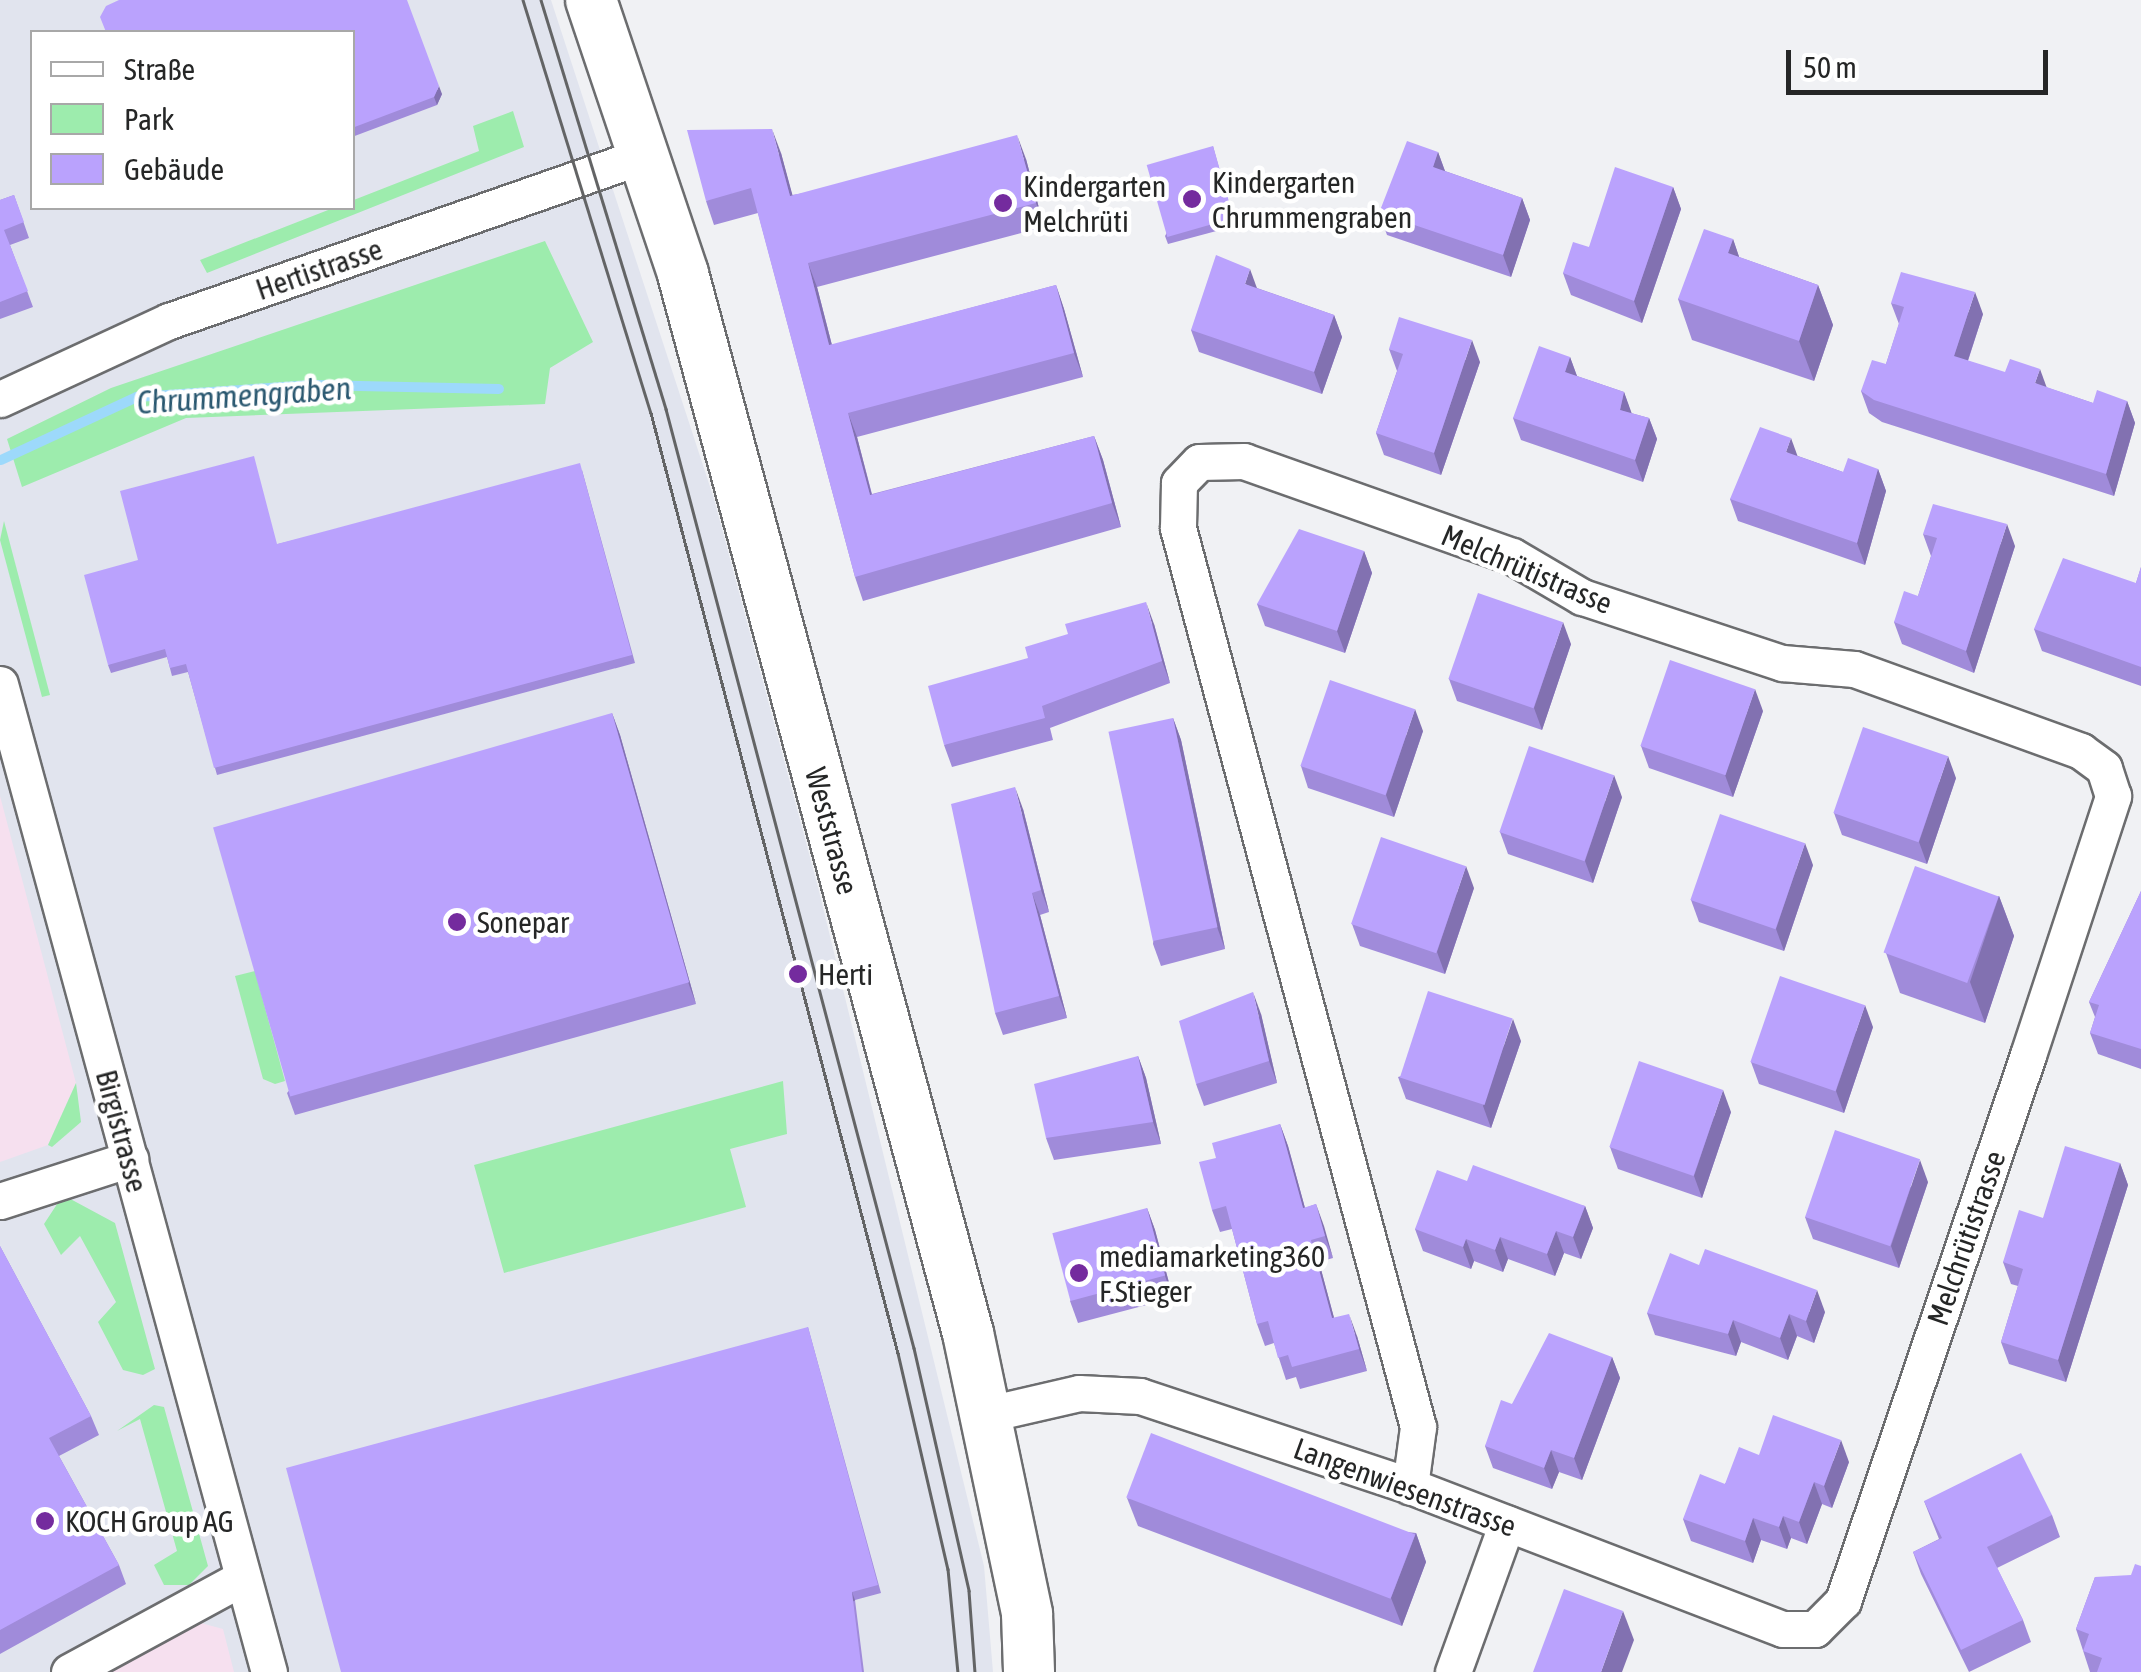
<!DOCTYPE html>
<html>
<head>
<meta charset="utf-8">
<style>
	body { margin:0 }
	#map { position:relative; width:2141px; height:1672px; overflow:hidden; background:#f0f1f4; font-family:"Asap Condensed",sans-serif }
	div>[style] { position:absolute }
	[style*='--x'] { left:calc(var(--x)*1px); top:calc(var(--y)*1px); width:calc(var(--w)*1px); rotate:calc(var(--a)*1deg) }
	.built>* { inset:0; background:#e1e4ee }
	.industrial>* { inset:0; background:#f6e0ef }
	.green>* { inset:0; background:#9decad }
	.stream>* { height:10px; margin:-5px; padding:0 5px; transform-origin:5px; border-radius:5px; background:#9dd9fb }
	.roads { filter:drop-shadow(2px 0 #6c6d6f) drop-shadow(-2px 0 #6c6d6f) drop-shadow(0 2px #6c6d6f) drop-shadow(0 -2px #6c6d6f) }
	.street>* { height:35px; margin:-17.5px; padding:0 17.5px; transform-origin:17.5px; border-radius:17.5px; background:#fff }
	.secondary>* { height:50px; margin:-25px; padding:0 25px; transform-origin:25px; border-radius:25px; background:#fff }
	.tram>* { height:2.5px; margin:-1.25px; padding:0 1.25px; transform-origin:1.25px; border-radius:1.25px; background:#636465 }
	.wall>* { inset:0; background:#a08bda }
	.shaded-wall>* { inset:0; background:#8271b1; transform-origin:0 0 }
	.building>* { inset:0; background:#baa2fd; transform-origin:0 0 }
	.dots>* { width:28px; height:28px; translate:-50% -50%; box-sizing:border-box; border:5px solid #fff; border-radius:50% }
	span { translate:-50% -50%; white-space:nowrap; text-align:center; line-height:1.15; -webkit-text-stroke:9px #fff; paint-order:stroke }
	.poi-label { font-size:30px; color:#252626 }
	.left { translate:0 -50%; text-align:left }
	.street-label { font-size:30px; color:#252626 }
	.water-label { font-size:32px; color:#2a5870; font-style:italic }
	.legend { position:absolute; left:30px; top:30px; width:325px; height:180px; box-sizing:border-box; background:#fff; border:2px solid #a8a8a8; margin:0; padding:12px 18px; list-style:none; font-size:30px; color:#252626 }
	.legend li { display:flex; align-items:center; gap:20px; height:50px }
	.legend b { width:50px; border:2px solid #a8a8a8 }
	.scale { position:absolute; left:1786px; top:50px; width:262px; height:45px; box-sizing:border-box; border:5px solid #252626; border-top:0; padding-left:12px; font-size:30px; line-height:35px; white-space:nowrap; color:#252626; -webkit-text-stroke:8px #fff; paint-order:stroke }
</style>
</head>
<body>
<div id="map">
	<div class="built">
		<i style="clip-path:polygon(evenodd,0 0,551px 0,714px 499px,818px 887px,984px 1566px,993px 1672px,0 1672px,0 0,32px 32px,352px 32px,352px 208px,32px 208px,32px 32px)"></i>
	</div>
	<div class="industrial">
		<i style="clip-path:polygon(0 796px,76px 1083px,48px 1145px,0 1162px)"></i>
		<i style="clip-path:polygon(201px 1623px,223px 1629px,234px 1672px,103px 1672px)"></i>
	</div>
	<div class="green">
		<i style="clip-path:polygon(513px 111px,524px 147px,207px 273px,200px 260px,479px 151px,473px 126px)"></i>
		<i style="clip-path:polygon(545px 241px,593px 342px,550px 368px,545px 404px,186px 418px,22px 487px,7px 439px,111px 388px)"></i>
		<i style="clip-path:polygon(4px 521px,50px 695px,42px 697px,0 540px)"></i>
		<i style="clip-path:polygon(255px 971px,285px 1081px,275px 1084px,263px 1079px,235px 976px)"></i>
		<i style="clip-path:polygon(783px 1081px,787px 1134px,730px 1149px,746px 1207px,504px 1273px,474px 1165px)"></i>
		<i style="clip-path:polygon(76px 1083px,81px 1122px,52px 1147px,48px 1145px)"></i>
		<i style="clip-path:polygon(63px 1195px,115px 1223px,155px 1369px,143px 1375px,123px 1370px,98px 1322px,116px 1302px,80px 1236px,61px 1255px,44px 1224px)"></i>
		<i style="clip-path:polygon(154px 1405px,164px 1407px,208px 1566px,189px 1585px,164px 1585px,154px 1565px,177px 1551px,140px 1419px,117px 1431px)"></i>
	</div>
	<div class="stream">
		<i style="--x:1;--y:460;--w:150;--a:-24.9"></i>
		<i style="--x:137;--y:397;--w:176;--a:-3.9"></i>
		<i style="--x:313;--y:385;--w:186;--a:1.2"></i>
	</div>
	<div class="roads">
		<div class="street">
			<i style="--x:0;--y:399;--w:186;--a:-24.8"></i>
			<i style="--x:169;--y:321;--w:504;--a:-19.23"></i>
			<i style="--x:0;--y:684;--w:1024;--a:74.77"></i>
			<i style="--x:0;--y:1201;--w:137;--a:-17.9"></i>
			<i style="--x:988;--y:1414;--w:93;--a:-13"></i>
			<i style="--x:1079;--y:1393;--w:61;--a:2.8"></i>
			<i style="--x:1140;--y:1396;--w:285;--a:18.4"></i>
			<i style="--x:1410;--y:1486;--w:399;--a:21"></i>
			<i style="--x:1783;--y:1629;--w:32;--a:0"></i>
			<i style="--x:1815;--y:1629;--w:40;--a:-45"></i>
			<i style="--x:1843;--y:1601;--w:576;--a:-71.28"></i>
			<i style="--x:2028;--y:1055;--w:273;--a:-71.8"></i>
			<i style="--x:2113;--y:796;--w:29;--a:-108"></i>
			<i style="--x:2104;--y:768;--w:29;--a:-144"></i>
			<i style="--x:2081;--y:751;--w:241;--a:-160.1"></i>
			<i style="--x:1854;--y:669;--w:72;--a:-175.2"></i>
			<i style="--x:1782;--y:663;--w:211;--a:-161.7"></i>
			<i style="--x:1582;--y:597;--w:81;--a:-149.6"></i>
			<i style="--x:1512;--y:556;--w:284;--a:-160.5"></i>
			<i style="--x:1244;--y:461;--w:45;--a:178.7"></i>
			<i style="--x:1199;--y:462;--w:29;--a:134"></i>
			<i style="--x:1179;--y:483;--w:45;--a:91.3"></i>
			<i style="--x:1178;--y:528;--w:930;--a:75.05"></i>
			<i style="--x:1418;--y:1427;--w:60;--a:97.7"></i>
			<i style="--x:69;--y:1672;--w:197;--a:-28.5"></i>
			<i style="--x:1453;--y:1672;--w:158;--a:-70.1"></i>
		</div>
		<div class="secondary">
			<i style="--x:591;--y:0;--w:289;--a:71.4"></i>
			<i style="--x:683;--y:274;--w:1097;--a:74.94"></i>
			<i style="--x:968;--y:1333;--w:287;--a:78.1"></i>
			<i style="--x:1027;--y:1614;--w:58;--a:88"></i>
		</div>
	</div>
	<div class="tram">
		<i style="--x:523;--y:0;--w:432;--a:72.8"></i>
		<i style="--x:651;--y:413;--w:972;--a:75.28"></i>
		<i style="--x:898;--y:1353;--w:222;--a:77"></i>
		<i style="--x:948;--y:1569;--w:103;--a:84.5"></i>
		<i style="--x:541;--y:0;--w:428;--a:73"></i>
		<i style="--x:666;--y:409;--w:971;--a:75.21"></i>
		<i style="--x:914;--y:1348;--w:249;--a:77.2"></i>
		<i style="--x:969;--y:1591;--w:81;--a:85.8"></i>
	</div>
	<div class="wall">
		<i style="clip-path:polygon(352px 32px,442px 94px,437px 105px,352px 137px)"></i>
		<i style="clip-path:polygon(1213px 146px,1235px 226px,1168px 244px,1165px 236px)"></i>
		<i style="clip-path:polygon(1438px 152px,1445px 171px,1522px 198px,1530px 220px,1511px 277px,1387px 235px,1379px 213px)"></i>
		<i style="clip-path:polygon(781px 153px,792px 195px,1026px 159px,1044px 227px,817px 287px,832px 345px,1056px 285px,1064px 309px,1083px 377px,857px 437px,872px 494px,1094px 436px,1103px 460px,1121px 527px,863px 601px,855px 577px,758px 213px,714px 225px,706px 201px)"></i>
		<i style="clip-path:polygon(1673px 187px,1681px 209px,1642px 323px,1571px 295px,1563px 273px,1589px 247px)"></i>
		<i style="clip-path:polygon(14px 195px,29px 238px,10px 245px,33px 307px,0 319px,0 200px)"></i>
		<i style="clip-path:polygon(1733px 239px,1739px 257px,1818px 285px,1833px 325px,1814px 381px,1692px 340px,1678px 299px)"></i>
		<i style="clip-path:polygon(1257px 288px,1334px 315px,1342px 337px,1322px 394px,1199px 352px,1191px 330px)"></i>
		<i style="clip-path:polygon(1891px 303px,1983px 314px,1968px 361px,2093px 403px,2127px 401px,2135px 423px,2114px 496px,1882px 422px,1869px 413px,1861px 391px,1886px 364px,1899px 324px)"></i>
		<i style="clip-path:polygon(1389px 349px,1480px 362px,1441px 475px,1384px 455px,1376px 433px,1397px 371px)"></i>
		<i style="clip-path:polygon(1570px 357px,1577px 376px,1624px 392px,1631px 413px,1649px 418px,1657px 439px,1643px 482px,1521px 440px,1513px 418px)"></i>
		<i style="clip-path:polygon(1798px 456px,1843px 472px,1878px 469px,1886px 491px,1865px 565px,1738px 521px,1730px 499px)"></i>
		<i style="clip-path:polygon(582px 470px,635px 663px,217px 775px,188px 672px,172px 676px,167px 657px,111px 673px,108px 665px,278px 544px)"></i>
		<i style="clip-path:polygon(1923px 534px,2015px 546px,1974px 673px,1902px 644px,1894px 622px,1918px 596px,1931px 556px)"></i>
		<i style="clip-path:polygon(1364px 551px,1372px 573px,1345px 653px,1265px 626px,1257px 604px)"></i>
		<i style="clip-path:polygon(2141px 567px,2141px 686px,2042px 651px,2034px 629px,2136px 583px)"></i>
		<i style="clip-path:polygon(1154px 624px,1170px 683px,1050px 728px,1053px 740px,952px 767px,944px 745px)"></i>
		<i style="clip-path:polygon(1571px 644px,1542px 730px,1457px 701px,1449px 679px)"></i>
		<i style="clip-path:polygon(1763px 711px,1733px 797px,1649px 768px,1641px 746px)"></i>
		<i style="clip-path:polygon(612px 713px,620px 735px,696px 1004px,295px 1115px,287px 1093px)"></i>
		<i style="clip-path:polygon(1173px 718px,1181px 740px,1225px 949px,1161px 966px,1153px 944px)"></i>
		<i style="clip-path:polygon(1423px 731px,1394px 817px,1308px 788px,1301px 766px)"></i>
		<i style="clip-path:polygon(1956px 778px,1927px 864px,1842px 835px,1834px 813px)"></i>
		<i style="clip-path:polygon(1622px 797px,1593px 883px,1508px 854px,1500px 832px)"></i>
		<i style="clip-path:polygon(1023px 809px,1049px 912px,1040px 915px,1067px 1018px,1003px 1035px,995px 1013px)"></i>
		<i style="clip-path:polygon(1813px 865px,1784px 951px,1699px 922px,1691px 900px)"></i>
		<i style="clip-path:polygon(1474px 888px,1445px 974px,1360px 946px,1352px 924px)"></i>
		<i style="clip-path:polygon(2141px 891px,2141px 1069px,2098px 1054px,2090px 1033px,2095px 1017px,2089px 1002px)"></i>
		<i style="clip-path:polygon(1999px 896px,2014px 936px,1985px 1023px,1900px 993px,1886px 953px)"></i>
		<i style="clip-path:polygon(1261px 1014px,1277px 1083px,1204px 1106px,1196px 1084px)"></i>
		<i style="clip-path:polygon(1873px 1027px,1844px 1113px,1759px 1084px,1751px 1062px)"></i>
		<i style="clip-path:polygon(1521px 1041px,1491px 1128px,1406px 1099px,1398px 1077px)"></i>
		<i style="clip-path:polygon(1138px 1056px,1146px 1078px,1161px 1144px,1054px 1160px,1046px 1138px)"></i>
		<i style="clip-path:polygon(1731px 1112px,1702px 1198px,1618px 1169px,1610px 1147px)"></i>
		<i style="clip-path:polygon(1280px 1124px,1288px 1146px,1305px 1208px,1316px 1204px,1333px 1258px,1319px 1262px,1334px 1318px,1357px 1336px,1367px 1371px,1300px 1389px,1296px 1377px,1286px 1380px,1274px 1343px,1265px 1346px,1257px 1324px,1232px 1229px,1220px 1232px,1212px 1210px,1216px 1158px)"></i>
		<i style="clip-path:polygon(2120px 1163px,2128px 1185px,2066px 1382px,2009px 1364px,2001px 1342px,2018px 1286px,2011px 1284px,2003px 1262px,2043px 1218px)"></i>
		<i style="clip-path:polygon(1467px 1181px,1585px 1206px,1593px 1228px,1581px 1259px,1564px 1253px,1555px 1276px,1508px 1259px,1503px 1272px,1474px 1261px,1471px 1269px,1423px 1251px,1415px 1229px)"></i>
		<i style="clip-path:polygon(1928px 1182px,1899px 1268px,1813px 1239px,1805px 1217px)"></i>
		<i style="clip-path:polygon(1147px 1208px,1155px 1230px,1173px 1298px,1078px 1323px,1070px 1301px)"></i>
		<i style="clip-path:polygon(0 1246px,91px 1416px,99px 1435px,59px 1456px,119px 1565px,126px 1584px,0 1654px)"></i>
		<i style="clip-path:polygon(1825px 1312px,1814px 1343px,1797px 1336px,1788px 1360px,1741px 1342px,1736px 1356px,1655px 1335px,1647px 1313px)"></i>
		<i style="clip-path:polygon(808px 1327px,881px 1593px,855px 1600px,864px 1672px,341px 1672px)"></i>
		<i style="clip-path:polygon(1612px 1357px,1620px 1378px,1582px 1480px,1559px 1472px,1552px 1489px,1493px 1468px,1485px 1446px,1512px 1404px)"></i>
		<i style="clip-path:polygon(1759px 1455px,1849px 1462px,1832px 1508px,1822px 1504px,1807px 1544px,1791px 1538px,1787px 1549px,1761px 1540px,1753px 1563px,1691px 1541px,1683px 1519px)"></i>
		<i style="clip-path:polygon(1127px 1498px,1416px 1533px,1426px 1562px,1402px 1626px,1138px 1526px)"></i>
		<i style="clip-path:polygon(1924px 1501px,2052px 1515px,2060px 1537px,1997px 1568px,2023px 1620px,2031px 1642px,1969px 1672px,1921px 1574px,1913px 1552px,1939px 1539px)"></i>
		<i style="clip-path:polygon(2095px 1577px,2141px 1672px,2090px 1672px,2076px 1629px)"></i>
	</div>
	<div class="shaded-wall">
		<i style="clip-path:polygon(439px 86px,442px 94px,437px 105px,434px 97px)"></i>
		<i style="clip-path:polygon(772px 129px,781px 153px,799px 219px,790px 196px)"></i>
		<i style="clip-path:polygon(1017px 135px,1026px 159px,1044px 227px,1036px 203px)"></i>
		<i style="clip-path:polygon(1438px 152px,1446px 174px,1433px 167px)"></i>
		<i style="clip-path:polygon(1673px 187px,1681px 209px,1642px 323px,1634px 301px)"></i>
		<i style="clip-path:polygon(1522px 198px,1530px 220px,1511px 277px,1503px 255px)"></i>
		<i style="clip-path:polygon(1733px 239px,1747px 280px,1728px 253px)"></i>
		<i style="clip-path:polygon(808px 263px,817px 287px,838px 369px,829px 345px)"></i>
		<i style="clip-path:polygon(1250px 269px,1258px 291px,1245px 284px)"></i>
		<i style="clip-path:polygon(1056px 285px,1064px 309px,1083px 377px,1074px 353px)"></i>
		<i style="clip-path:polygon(1818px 285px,1833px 325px,1814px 381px,1799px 341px)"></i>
		<i style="clip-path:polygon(1975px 292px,1983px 314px,1962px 378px,1954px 356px)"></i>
		<i style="clip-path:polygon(1334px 315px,1342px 337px,1322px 394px,1314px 372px)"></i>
		<i style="clip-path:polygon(1472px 340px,1480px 362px,1441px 475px,1434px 453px)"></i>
		<i style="clip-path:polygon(1570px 357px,1578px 379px,1565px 372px)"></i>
		<i style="clip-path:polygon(2040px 369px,2048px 391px,2035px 383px)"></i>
		<i style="clip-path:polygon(1624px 392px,1632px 414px,1620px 410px)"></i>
		<i style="clip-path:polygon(2127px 401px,2135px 423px,2114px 496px,2106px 474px)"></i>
		<i style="clip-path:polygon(848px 413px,857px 437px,878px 519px,870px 495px)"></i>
		<i style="clip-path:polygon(1649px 418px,1657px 439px,1643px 482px,1635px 460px)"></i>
		<i style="clip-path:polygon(1094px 436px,1103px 460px,1121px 527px,1112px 503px)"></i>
		<i style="clip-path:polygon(1791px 438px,1799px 460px,1786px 452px)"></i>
		<i style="clip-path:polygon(1878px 469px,1886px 491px,1865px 565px,1857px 543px)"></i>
		<i style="clip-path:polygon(2007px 524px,2015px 546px,1974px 673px,1966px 651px)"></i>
		<i style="clip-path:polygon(1364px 551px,1372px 573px,1345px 653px,1337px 631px)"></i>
		<i style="clip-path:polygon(1146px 602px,1154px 624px,1170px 683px,1162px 661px)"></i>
		<i style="clip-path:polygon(1563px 622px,1571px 644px,1542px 730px,1534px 708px)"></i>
		<i style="clip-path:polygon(1755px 689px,1763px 711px,1733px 797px,1725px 775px)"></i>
		<i style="clip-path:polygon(1415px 709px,1423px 731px,1394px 817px,1386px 795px)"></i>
		<i style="clip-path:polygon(612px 713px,620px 735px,696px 1004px,688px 982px)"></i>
		<i style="clip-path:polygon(1173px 718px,1181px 740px,1225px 949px,1217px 927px)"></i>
		<i style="clip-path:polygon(1948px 756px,1956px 778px,1927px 864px,1919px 842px)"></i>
		<i style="clip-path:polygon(1614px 775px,1622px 797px,1593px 883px,1585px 861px)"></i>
		<i style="clip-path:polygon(1015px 787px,1023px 809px,1049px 912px,1041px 890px)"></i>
		<i style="clip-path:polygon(1805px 843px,1813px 865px,1784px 951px,1776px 929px)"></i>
		<i style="clip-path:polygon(1466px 866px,1474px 888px,1445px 974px,1437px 952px)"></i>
		<i style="clip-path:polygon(1032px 893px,1040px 915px,1067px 1018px,1059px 996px)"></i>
		<i style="clip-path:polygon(1999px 896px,2014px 936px,1985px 1023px,1970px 982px)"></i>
		<i style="clip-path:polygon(1253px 992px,1261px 1014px,1277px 1083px,1269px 1061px)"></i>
		<i style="clip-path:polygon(1865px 1005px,1873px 1027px,1844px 1113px,1836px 1091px)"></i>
		<i style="clip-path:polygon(1513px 1019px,1521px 1041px,1491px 1128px,1483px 1106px)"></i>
		<i style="clip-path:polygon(1138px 1056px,1146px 1078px,1161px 1144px,1153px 1122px)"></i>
		<i style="clip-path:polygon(1723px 1090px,1731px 1112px,1702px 1198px,1694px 1176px)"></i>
		<i style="clip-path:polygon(1280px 1124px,1288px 1146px,1311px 1230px,1303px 1208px)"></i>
		<i style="clip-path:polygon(1920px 1160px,1928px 1182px,1899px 1268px,1891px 1246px)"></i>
		<i style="clip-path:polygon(2120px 1163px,2128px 1185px,2066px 1382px,2058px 1360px)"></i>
		<i style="clip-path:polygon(1316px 1204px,1324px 1226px,1333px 1258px,1325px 1236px)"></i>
		<i style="clip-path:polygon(1585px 1206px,1593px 1228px,1581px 1259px,1573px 1237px)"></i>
		<i style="clip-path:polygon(1147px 1208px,1155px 1230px,1173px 1298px,1165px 1276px)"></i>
		<i style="clip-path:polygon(1556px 1231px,1564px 1253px,1555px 1276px,1547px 1254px)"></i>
		<i style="clip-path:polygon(1500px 1237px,1508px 1259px,1503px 1272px,1495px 1250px)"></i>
		<i style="clip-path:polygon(1466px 1239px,1474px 1261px,1471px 1269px,1463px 1247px)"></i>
		<i style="clip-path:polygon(1311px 1240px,1319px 1262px,1340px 1340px,1332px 1318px)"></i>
		<i style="clip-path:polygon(1817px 1290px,1825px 1312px,1814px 1343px,1806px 1321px)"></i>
		<i style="clip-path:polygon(1349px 1314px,1357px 1336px,1367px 1371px,1359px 1349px)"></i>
		<i style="clip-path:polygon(1789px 1314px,1797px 1336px,1788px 1360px,1780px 1338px)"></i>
		<i style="clip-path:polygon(1733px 1320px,1741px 1342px,1736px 1356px,1728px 1334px)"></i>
		<i style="clip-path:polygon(1612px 1357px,1620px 1378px,1582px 1480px,1574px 1458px)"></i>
		<i style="clip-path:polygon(1841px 1440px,1849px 1462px,1832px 1508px,1824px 1486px)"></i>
		<i style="clip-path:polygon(1551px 1450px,1559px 1472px,1552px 1489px,1544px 1468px)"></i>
		<i style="clip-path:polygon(1814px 1482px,1822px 1504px,1807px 1544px,1799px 1522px)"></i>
		<i style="clip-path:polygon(1783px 1516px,1791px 1538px,1787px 1549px,1779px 1527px)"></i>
		<i style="clip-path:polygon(1753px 1518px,1761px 1540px,1753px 1563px,1745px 1541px)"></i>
		<i style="clip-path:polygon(1416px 1533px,1426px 1562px,1402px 1626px,1391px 1598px)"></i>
		<i style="left:852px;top:1592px;width:9px;height:81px;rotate:69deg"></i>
		<i style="clip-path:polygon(1623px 1611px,1634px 1640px,1622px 1672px,1601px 1672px)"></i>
	</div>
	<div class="building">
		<i style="clip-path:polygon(119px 0,407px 0,439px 86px,434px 97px,352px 128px,352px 32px,106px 32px,100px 17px,106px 6px)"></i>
		<i style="clip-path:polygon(772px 129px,790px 196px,1017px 135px,1036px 203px,808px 263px,829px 345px,1056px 285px,1074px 353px,848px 413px,870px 495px,1094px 436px,1112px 503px,855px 577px,751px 188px,706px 201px,687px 130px)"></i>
		<i style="clip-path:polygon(1407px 141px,1438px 152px,1433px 167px,1522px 198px,1503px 255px,1379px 213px)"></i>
		<i style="left:1213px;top:146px;width:75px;height:69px;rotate:74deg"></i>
		<i style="clip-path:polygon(1615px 167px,1673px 187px,1634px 301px,1563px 273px,1573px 242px,1589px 247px)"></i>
		<i style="clip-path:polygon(14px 195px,24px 222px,4px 230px,28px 291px,0 302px,0 200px)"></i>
		<i style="clip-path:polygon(1704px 229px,1733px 239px,1728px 253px,1818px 285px,1799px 341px,1678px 299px)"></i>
		<i style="clip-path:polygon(1216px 255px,1250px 269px,1245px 284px,1334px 315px,1314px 372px,1191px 330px)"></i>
		<i style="clip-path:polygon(1901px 272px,1975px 292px,1954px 356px,2005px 372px,2010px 359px,2040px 369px,2035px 383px,2093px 403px,2097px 390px,2127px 401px,2106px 474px,1874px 400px,1861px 391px,1872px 360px,1886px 364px,1904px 307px,1891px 303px)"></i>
		<i style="clip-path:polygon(1399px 317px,1472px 340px,1434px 453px,1376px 433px,1403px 354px,1389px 349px)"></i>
		<i style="clip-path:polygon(1539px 346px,1570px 357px,1565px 372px,1624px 392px,1620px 410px,1649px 418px,1635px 460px,1513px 418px)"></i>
		<i style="clip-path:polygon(1760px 427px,1791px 438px,1786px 452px,1843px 472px,1848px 458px,1878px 469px,1857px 543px,1730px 499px)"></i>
		<i style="clip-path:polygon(254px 456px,277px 544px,580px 463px,632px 655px,214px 768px,186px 664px,170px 668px,165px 649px,108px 665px,84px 575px,138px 560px,120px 491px)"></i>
		<i style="clip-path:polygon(1933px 504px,2007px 524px,1966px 651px,1894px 622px,1904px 591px,1918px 596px,1937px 538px,1923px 534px)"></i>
		<i style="clip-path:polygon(1299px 529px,1364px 551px,1337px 631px,1257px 604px)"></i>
		<i style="clip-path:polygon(2063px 558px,2136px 583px,2141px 567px,2141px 667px,2034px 629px)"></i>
		<i style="left:1478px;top:593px;width:90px;height:91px;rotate:19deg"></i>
		<i style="clip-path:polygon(1146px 602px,1162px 661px,1042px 706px,1045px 718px,944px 745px,928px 686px,1028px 658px,1025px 647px,1068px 634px,1065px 624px)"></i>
		<i style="left:1670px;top:660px;width:90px;height:91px;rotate:19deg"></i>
		<i style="left:1330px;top:680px;width:90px;height:91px;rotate:19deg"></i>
		<i style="left:612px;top:713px;width:280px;height:415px;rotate:74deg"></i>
		<i style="left:1173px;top:718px;width:214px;height:66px;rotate:78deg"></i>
		<i style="left:1863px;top:727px;width:90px;height:91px;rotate:19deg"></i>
		<i style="left:1529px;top:746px;width:90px;height:91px;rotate:19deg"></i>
		<i style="clip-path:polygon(1015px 787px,1041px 890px,1032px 893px,1059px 996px,995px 1013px,951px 804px)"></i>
		<i style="left:1720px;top:814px;width:90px;height:91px;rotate:19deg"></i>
		<i style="left:1381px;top:837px;width:90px;height:92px;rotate:19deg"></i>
		<i style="left:1915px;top:866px;width:89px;height:92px;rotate:20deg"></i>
		<i style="clip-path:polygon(2141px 891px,2141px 1049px,2090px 1033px,2099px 1005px,2089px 1002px)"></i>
		<i style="left:1780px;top:976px;width:90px;height:91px;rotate:19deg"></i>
		<i style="left:1428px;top:991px;width:89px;height:91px;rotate:18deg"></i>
		<i style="clip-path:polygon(1253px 992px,1269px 1061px,1196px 1084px,1179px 1021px)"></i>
		<i style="clip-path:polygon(1138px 1056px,1153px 1122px,1046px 1138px,1034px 1084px)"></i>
		<i style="left:1639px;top:1061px;width:89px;height:91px;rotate:19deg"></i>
		<i style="clip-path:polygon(1280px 1124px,1303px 1208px,1316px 1204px,1325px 1236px,1311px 1240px,1332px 1318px,1349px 1314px,1359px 1349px,1292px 1367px,1288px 1355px,1278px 1358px,1268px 1321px,1257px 1324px,1226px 1206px,1212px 1210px,1199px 1162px,1216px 1158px,1212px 1143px)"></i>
		<i style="left:1835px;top:1130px;width:90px;height:92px;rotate:19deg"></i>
		<i style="clip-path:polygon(2065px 1146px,2120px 1163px,2058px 1360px,2001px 1342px,2023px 1269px,2003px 1262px,2019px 1210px,2043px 1218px)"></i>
		<i style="clip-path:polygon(1473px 1165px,1585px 1206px,1573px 1237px,1556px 1231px,1547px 1254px,1500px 1237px,1495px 1250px,1466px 1239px,1463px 1247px,1415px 1229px,1437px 1170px,1467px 1181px)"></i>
		<i style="left:1147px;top:1208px;width:70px;height:98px;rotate:75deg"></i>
		<i style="clip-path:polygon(0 1246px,91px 1416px,49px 1438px,119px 1565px,0 1630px)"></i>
		<i style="clip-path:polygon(1705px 1249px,1817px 1290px,1806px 1321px,1789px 1314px,1780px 1338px,1733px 1320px,1728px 1334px,1647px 1313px,1670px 1253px,1699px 1265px)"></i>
		<i style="clip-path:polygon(808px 1327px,878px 1585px,852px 1592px,862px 1672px,341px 1672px,286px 1468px)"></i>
		<i style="clip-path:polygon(1549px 1333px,1612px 1357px,1574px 1458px,1551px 1450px,1544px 1468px,1485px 1446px,1501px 1400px,1512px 1404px)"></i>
		<i style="clip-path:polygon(1773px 1415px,1841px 1440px,1824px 1486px,1814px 1482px,1799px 1522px,1783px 1516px,1779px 1527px,1753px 1518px,1745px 1541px,1683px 1519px,1700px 1474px,1725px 1484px,1739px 1447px,1759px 1455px)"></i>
		<i style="left:1151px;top:1433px;width:283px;height:69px;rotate:21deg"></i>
		<i style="clip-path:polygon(2021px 1453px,2052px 1515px,1987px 1547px,2023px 1620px,1961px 1650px,1913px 1552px,1942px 1538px,1924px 1501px)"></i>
		<i style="clip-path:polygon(2135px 1564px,2141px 1566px,2141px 1672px,2097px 1672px,2102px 1658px,2083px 1651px,2089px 1634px,2076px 1629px,2095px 1577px,2131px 1575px)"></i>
		<i style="clip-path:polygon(1564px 1589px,1623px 1611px,1601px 1672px,1533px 1672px)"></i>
	</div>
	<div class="dots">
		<i style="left:1192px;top:199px;background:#742b9e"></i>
		<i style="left:1003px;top:203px;background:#742b9e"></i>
		<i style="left:457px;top:922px;background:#742b9e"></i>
		<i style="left:798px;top:974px;background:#742b9e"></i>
		<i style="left:1079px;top:1273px;background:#742b9e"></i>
		<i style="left:45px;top:1521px;background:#742b9e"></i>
	</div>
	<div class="poi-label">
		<span class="left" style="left:1212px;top:199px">Kindergarten<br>Chrummengraben</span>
		<span class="left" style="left:1023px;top:203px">Kindergarten<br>Melchrüti</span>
		<span class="left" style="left:477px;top:922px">Sonepar</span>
		<span class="left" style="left:818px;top:974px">Herti</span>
		<span class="left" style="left:1099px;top:1273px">mediamarketing360<br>F.Stieger</span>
		<span class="left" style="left:65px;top:1521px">KOCH Group AG</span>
	</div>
	<div class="street-label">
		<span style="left:319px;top:269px;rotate:-19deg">Hertistrasse</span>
		<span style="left:1527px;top:569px;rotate:23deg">Melchrütistrasse</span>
		<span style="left:832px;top:831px;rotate:75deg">Weststrasse</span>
		<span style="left:122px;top:1131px;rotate:75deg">Birgistrasse</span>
		<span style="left:1966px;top:1238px;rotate:-71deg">Melchrütistrasse</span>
		<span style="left:1405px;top:1487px;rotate:20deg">Langenwiesenstrasse</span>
	</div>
	<div class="water-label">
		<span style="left:244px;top:396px;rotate:-4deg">Chrummengraben</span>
	</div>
	<ul class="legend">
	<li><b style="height:12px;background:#fff"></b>Straße</li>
	<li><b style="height:28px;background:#9decad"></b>Park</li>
	<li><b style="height:28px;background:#baa2fd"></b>Gebäude</li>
	</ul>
	<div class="scale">50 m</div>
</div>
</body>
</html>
